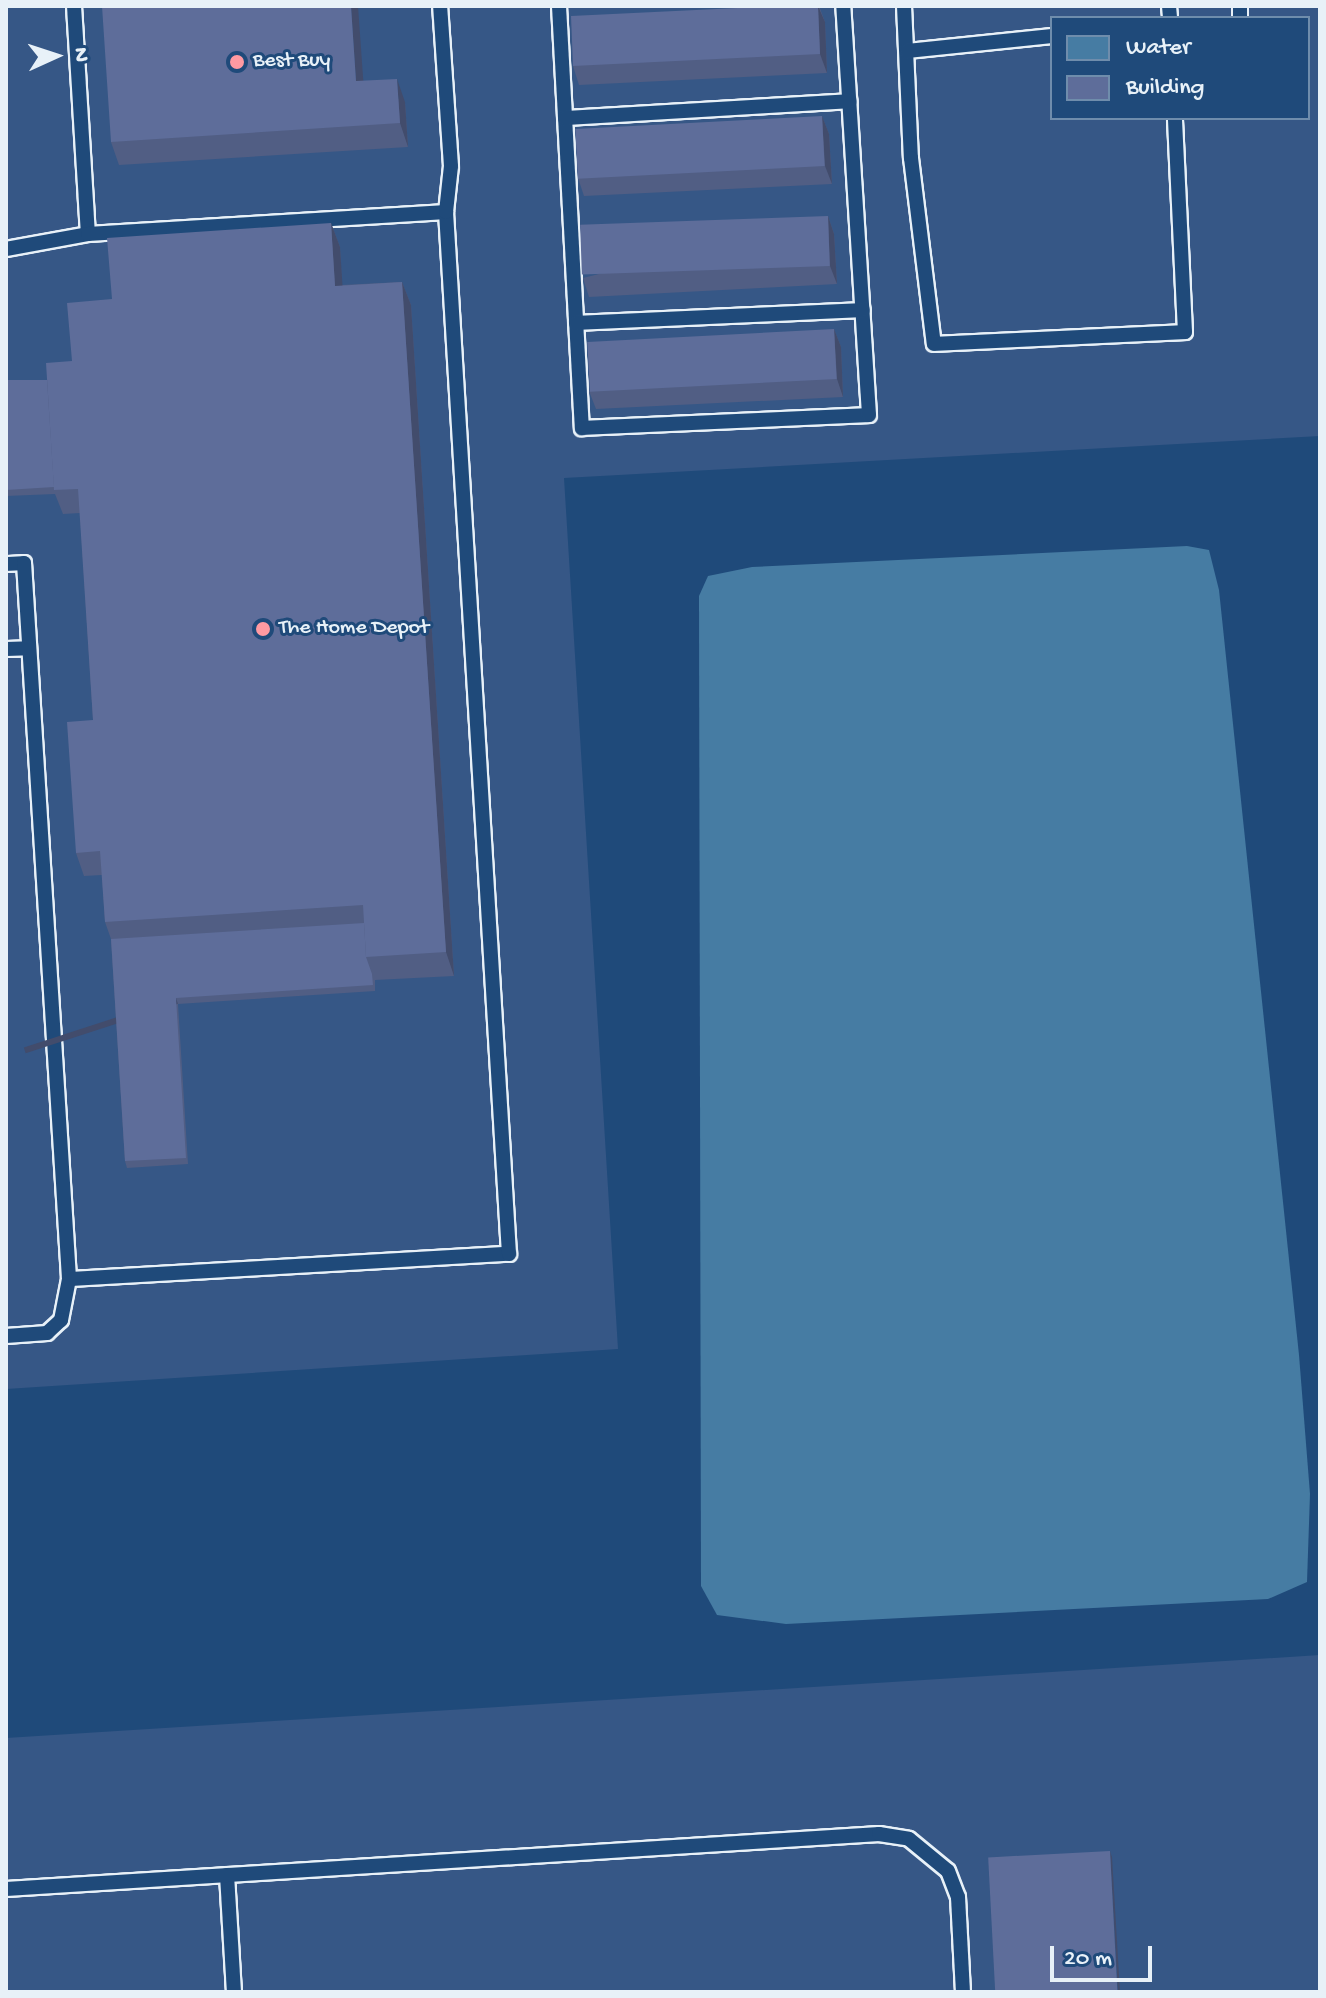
<!DOCTYPE html>
<html>
<head>
<meta charset="utf-8">
<style>
	body { margin:0 }
	#map { position:relative; width:1326px; height:1998px; overflow:hidden; background:#1f4a7a; font-family:"Gochi Hand",sans-serif }
	div>[style] { position:absolute }
	[style*='--x'] { left:calc(var(--x)*1px); top:calc(var(--y)*1px); width:calc(var(--w)*1px); rotate:calc(var(--a)*1deg) }
	.built>* { inset:0; background:#365786 }
	.water>* { inset:0; background:#467ca3 }
	.roads { filter:drop-shadow(2px 0 #e8f1f8) drop-shadow(-2px 0 #e8f1f8) drop-shadow(0 2px #e8f1f8) drop-shadow(0 -2px #e8f1f8) }
	.service>* { height:14px; margin:-7px; padding:0 7px; transform-origin:7px; border-radius:7px; background:#1f4a7a }
	.wall>* { inset:0; background:#515e84 }
	.shaded-wall>* { inset:0; background:#424c6c; transform-origin:0 0 }
	.building>* { inset:0; background:#5e6d9a; transform-origin:0 0 }
	.dots>* { width:22px; height:22px; translate:-50% -50%; box-sizing:border-box; border:4px solid #1f4a7a; border-radius:50% }
	span { translate:-50% -50%; white-space:nowrap; text-align:center; line-height:1.15; -webkit-text-stroke:6px #1f4a7a; paint-order:stroke }
	.poi-label { font-size:22px; color:#e8f1f8 }
	.left { translate:0 -50%; text-align:left }
	.frame { position:absolute; inset:0; border:8px solid #e8f1f8; pointer-events:none }
	.legend { position:absolute; left:1050px; top:16px; width:260px; height:104px; box-sizing:border-box; background:#1f4a7a; border:2px solid #6f8dac; margin:0; padding:10px 14px; list-style:none; font-size:24px; color:#e8f1f8 }
	.legend li { display:flex; align-items:center; gap:16px; height:40px }
	.legend b { width:40px; border:2px solid #6f8dac }
	.north { position:absolute; left:16px; top:16px; width:80px; height:80px; -webkit-text-stroke:6px #1f4a7a; paint-order:stroke; rotate:87deg; font-size:22px; font-weight:700; line-height:32px; text-align:center; color:#e8f1f8 }
	.north::after { content:''; display:block; margin:auto; width:28px; height:36px; background:#e8f1f8; clip-path:polygon(50% 0,100% 100%,50% 72%,0 100%) }
	.scale { position:absolute; left:1050px; top:1946px; width:102px; height:36px; box-sizing:border-box; border:4px solid #e8f1f8; border-top:0; padding-left:10px; font-size:24px; line-height:28px; white-space:nowrap; color:#e8f1f8; -webkit-text-stroke:6px #1f4a7a; paint-order:stroke }
</style>
</head>
<body>
<div id="map">
	<div class="built">
		<i style="clip-path:polygon(evenodd,6px 6px,1320px 6px,1320px 436px,564px 478px,618px 1349px,6px 1389px,6px 6px,1052px 18px,1308px 18px,1308px 118px,1052px 118px,1052px 18px)"></i>
		<i style="clip-path:polygon(1320px 1655px,1320px 1992px,6px 1992px,6px 1738px)"></i>
	</div>
	<div class="water">
		<i style="clip-path:polygon(1187px 546px,1209px 550px,1219px 590px,1299px 1355px,1310px 1494px,1307px 1582px,1268px 1599px,786px 1624px,717px 1615px,701px 1586px,699px 596px,708px 576px,752px 567px)"></i>
	</div>
	<div class="roads">
		<div class="service">
			<i style="--x:74;--y:6;--w:228;--a:86.5"></i>
			<i style="--x:559;--y:6;--w:423;--a:86.9"></i>
			<i style="--x:582;--y:428;--w:287;--a:-2.6"></i>
			<i style="--x:869;--y:415;--w:410;--a:-93.6"></i>
			<i style="--x:904;--y:6;--w:152;--a:87.4"></i>
			<i style="--x:911;--y:158;--w:187;--a:83"></i>
			<i style="--x:934;--y:344;--w:251;--a:-2.7"></i>
			<i style="--x:1185;--y:332;--w:214;--a:-92.7"></i>
			<i style="--x:1169;--y:6;--w:12;--a:85"></i>
			<i style="--x:1240;--y:18;--w:12;--a:-90"></i>
			<i style="--x:907;--y:51;--w:146;--a:-5.9"></i>
			<i style="--x:565;--y:118;--w:285;--a:-3.4"></i>
			<i style="--x:6;--y:249;--w:83;--a:-10.4"></i>
			<i style="--x:88;--y:234;--w:359;--a:-3.5"></i>
			<i style="--x:576;--y:323;--w:287;--a:-2.6"></i>
			<i style="--x:6;--y:564;--w:18;--a:-3"></i>
			<i style="--x:24;--y:563;--w:717;--a:86.4"></i>
			<i style="--x:69;--y:1279;--w:42;--a:101"></i>
			<i style="--x:61;--y:1320;--w:19;--a:137"></i>
			<i style="--x:47;--y:1333;--w:41;--a:175.8"></i>
			<i style="--x:6;--y:649;--w:23;--a:-2"></i>
			<i style="--x:69;--y:1279;--w:441;--a:-3.3"></i>
			<i style="--x:509;--y:1254;--w:1044;--a:-93.46"></i>
			<i style="--x:446;--y:212;--w:46;--a:-83.8"></i>
			<i style="--x:451;--y:166;--w:160;--a:-93.9"></i>
			<i style="--x:227;--y:1875;--w:117;--a:86.6"></i>
			<i style="--x:6;--y:1889;--w:875;--a:-3.6"></i>
			<i style="--x:879;--y:1834;--w:30;--a:9"></i>
			<i style="--x:909;--y:1839;--w:50;--a:39.4"></i>
			<i style="--x:948;--y:1871;--w:28;--a:69"></i>
			<i style="--x:958;--y:1897;--w:95;--a:87"></i>
		</div>
	</div>
	<div class="wall">
		<i style="clip-path:polygon(779px 6px,819px 6px,825px 22px,827px 73px,579px 85px,573px 66px)"></i>
		<i style="clip-path:polygon(363px 81px,405px 102px,408px 147px,119px 165px,111px 142px)"></i>
		<i style="clip-path:polygon(822px 116px,829px 134px,832px 184px,584px 196px,578px 178px)"></i>
		<i style="clip-path:polygon(828px 216px,834px 234px,837px 284px,589px 297px,583px 278px)"></i>
		<i style="clip-path:polygon(331px 223px,340px 247px,342px 285px,402px 282px,411px 305px,454px 976px,375px 980px,375px 991px,178px 1004px,188px 1164px,127px 1168px,125px 1161px,111px 939px,105px 922px,102px 875px,84px 876px,76px 853px,93px 720px,80px 513px,63px 514px,55px 494px,6px 496px,6px 380px,47px 380px,72px 361px,112px 299px)"></i>
		<i style="clip-path:polygon(834px 329px,841px 347px,843px 397px,596px 409px,589px 391px)"></i>
	</div>
	<div class="shaded-wall">
		<i style="clip-path:polygon(351px 6px,358px 6px,365px 105px,356px 81px)"></i>
		<i style="clip-path:polygon(818px 6px,825px 22px,827px 73px,820px 54px)"></i>
		<i style="clip-path:polygon(397px 79px,405px 102px,408px 147px,400px 123px)"></i>
		<i style="clip-path:polygon(822px 116px,829px 134px,832px 184px,825px 166px)"></i>
		<i style="clip-path:polygon(828px 216px,834px 234px,837px 284px,830px 266px)"></i>
		<i style="clip-path:polygon(331px 223px,340px 247px,344px 309px,335px 286px)"></i>
		<i style="clip-path:polygon(402px 282px,411px 305px,454px 976px,446px 952px)"></i>
		<i style="clip-path:polygon(834px 329px,841px 347px,843px 397px,837px 379px)"></i>
		<i style="left:176px;top:998px;width:6px;height:160px;rotate:72deg"></i>
		<i style="clip-path:polygon(1110px 1851px,1112px 1857px,1120px 1992px,1118px 1992px)"></i>
	</div>
	<div class="building">
		<i style="clip-path:polygon(102px 6px,351px 6px,356px 81px,397px 79px,400px 123px,111px 142px)"></i>
		<i style="clip-path:polygon(779px 6px,818px 6px,820px 54px,573px 66px,571px 16px)"></i>
		<i style="left:822px;top:116px;width:50px;height:247px;rotate:87deg"></i>
		<i style="left:828px;top:216px;width:50px;height:248px;rotate:88deg"></i>
		<i style="clip-path:polygon(331px 223px,335px 286px,402px 282px,446px 952px,366px 957px,363px 905px,105px 922px,100px 851px,76px 853px,67px 722px,93px 720px,78px 489px,54px 490px,46px 363px,72px 361px,67px 303px,112px 299px,107px 238px)"></i>
		<i style="left:834px;top:329px;width:50px;height:247px;rotate:87deg"></i>
		<i style="clip-path:polygon(6px 380px,47px 380px,54px 487px,6px 490px)"></i>
		<i style="clip-path:polygon(364px 923px,366px 957px,372px 974px,373px 985px,176px 998px,186px 1158px,125px 1161px,111px 939px)"></i>
		<i style="left:1110px;top:1851px;width:141px;height:122px;rotate:87deg"></i>
	</div>
	<div class="dots">
		<i style="left:237px;top:62px;background:#ff9aa2"></i>
		<i style="left:263px;top:629px;background:#ff9aa2"></i>
	</div>
	<div class="poi-label">
		<span class="left" style="left:253px;top:62px">Best Buy</span>
		<span class="left" style="left:279px;top:629px">The Home Depot</span>
	</div>
	<div class="frame"></div>
	<ul class="legend">
	<li><b style="height:22px;background:#467ca3"></b>Water</li>
	<li><b style="height:22px;background:#5e6d9a"></b>Building</li>
	</ul>
	<div class="north">N</div>
	<div class="scale">20 m</div>
</div>
</body>
</html>
